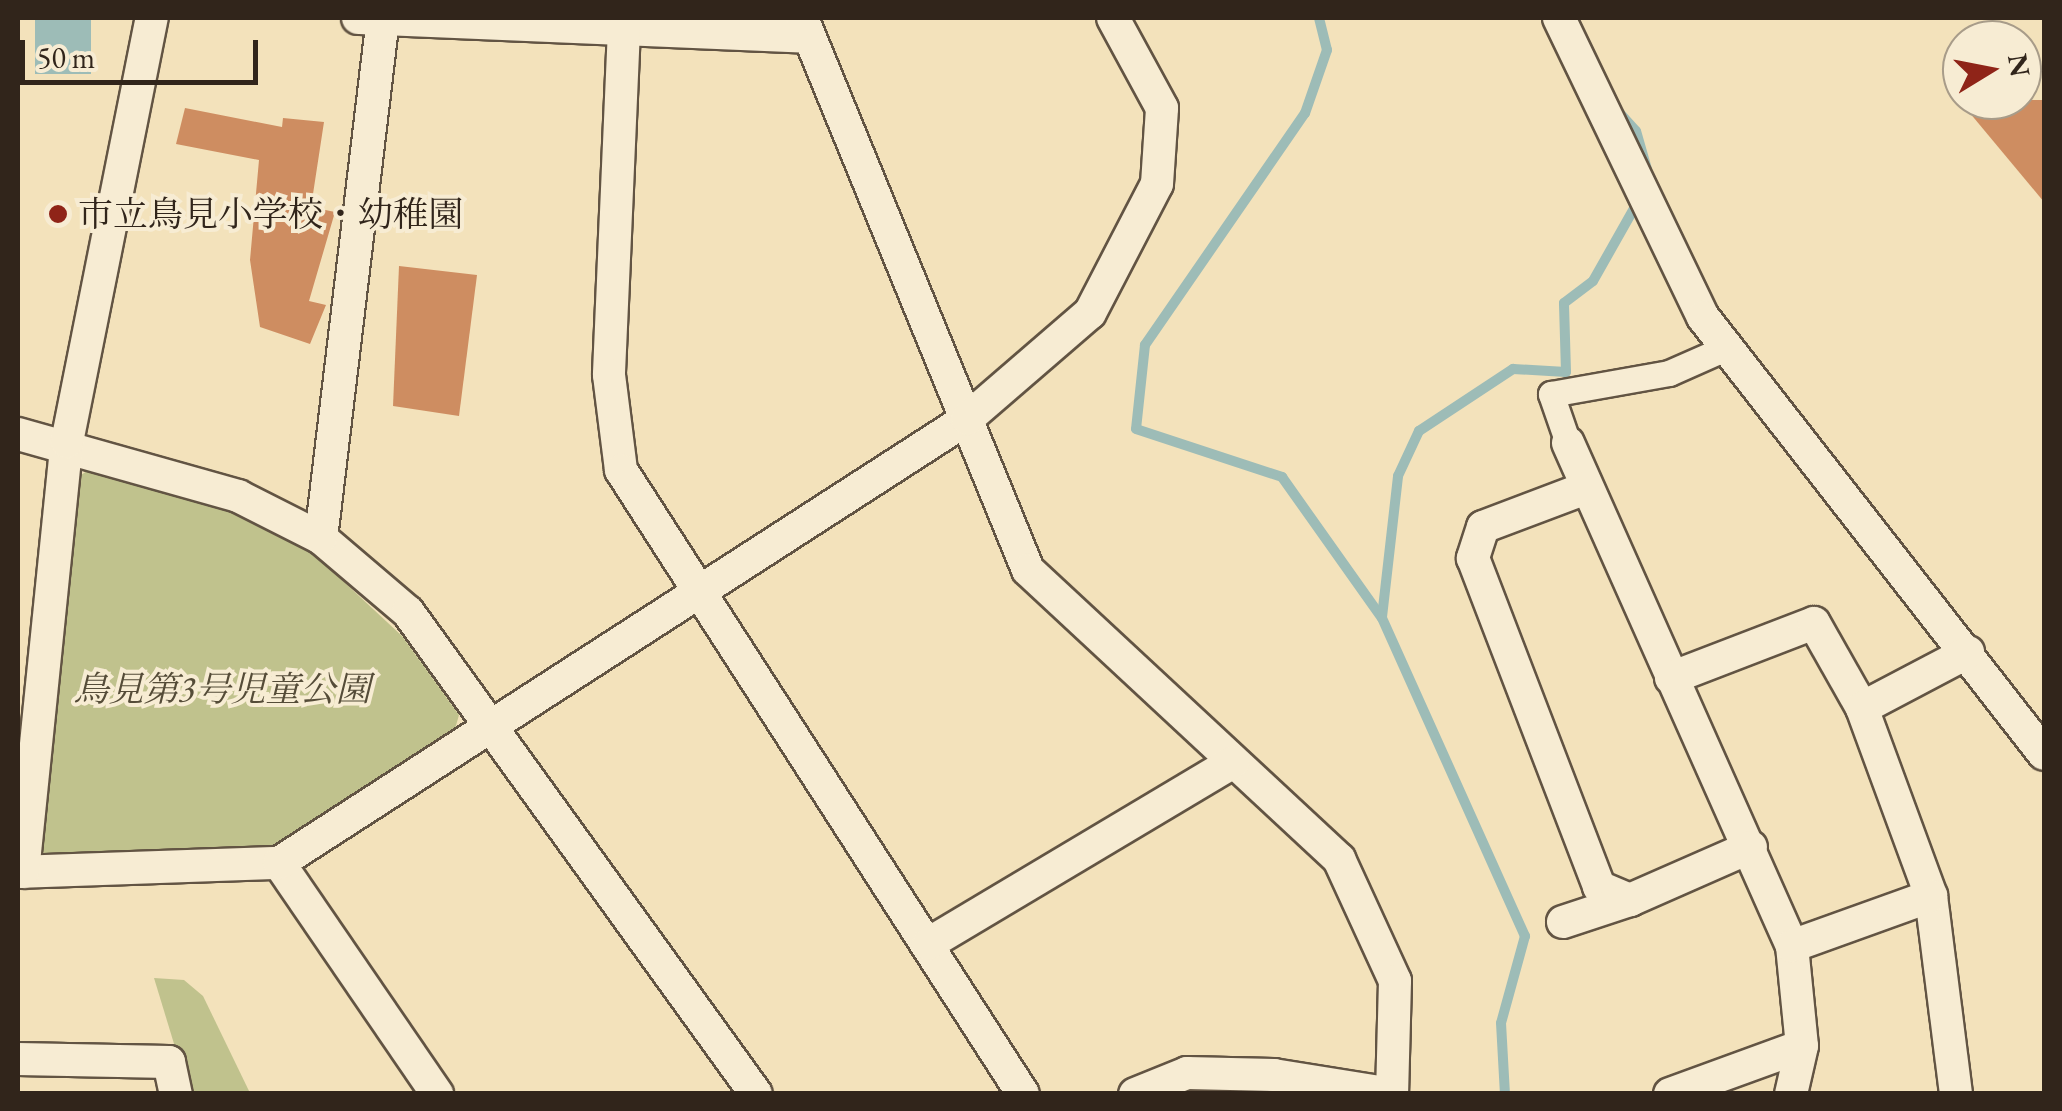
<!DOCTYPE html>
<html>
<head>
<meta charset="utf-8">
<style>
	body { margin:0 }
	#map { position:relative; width:2062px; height:1111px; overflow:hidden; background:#f3e2bb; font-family:"EB Garamond","Noto Serif JP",serif }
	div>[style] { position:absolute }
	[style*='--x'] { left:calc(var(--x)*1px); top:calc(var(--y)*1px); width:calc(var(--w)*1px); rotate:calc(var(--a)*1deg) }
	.green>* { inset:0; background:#c0c28d }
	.water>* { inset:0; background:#9dbcb7; transform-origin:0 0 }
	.stream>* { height:10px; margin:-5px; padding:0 5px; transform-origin:5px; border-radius:5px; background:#9dbcb7 }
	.building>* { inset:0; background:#ce8d61 }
	.roads { filter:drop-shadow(2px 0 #625443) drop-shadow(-2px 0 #625443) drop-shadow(0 2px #625443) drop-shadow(0 -2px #625443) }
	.pedestrian>* { height:25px; margin:-12.5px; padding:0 12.5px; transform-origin:12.5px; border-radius:12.5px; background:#f7ecd3 }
	.minor>* { height:32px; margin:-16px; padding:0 16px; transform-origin:16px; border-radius:16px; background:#f7ecd3 }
	.dots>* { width:28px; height:28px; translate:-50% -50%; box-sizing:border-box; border:5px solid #f7ecd3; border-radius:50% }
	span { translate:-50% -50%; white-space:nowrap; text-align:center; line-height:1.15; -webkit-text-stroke:8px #f7ecd3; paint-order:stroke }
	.poi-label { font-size:35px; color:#31251b }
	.left { translate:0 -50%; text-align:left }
	.park-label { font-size:35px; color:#554c38; font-style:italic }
	.frame { position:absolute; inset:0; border:20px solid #31251b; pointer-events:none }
	.north { position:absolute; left:1942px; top:20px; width:100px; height:100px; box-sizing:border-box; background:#f7ecd3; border:2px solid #a89c89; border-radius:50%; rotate:80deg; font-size:28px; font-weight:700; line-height:40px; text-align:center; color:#31251b }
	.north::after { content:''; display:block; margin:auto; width:35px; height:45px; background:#8f2418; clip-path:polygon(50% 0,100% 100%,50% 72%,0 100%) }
	.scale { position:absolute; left:20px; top:40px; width:238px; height:45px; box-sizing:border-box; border:5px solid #31251b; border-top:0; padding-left:12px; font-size:30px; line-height:35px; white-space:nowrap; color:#31251b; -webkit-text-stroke:8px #f7ecd3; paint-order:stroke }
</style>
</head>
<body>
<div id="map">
	<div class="green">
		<i style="clip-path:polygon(90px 469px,202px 494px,314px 554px,402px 636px,459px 715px,455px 729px,267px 850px,50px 860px,41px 850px,78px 477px)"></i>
		<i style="clip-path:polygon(154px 978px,184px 980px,203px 996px,250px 1093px,189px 1093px)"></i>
	</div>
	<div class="water">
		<i style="left:35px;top:18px;width:56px;height:56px"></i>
	</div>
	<div class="stream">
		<i style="--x:1319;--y:18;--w:33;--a:76"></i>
		<i style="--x:1327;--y:50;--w:67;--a:109.2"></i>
		<i style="--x:1305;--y:113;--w:282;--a:124.6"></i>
		<i style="--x:1145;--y:345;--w:84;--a:96.1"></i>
		<i style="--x:1136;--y:429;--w:154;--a:18.2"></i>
		<i style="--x:1282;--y:477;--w:173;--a:54.7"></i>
		<i style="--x:1382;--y:618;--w:349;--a:65.8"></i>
		<i style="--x:1525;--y:936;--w:90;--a:105.4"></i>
		<i style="--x:1501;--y:1023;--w:71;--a:86.8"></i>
		<i style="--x:1617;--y:110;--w:28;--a:48"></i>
		<i style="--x:1636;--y:131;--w:40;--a:74"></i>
		<i style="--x:1382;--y:617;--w:142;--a:-83.5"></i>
		<i style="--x:1398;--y:476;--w:50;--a:-65"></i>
		<i style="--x:1419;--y:431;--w:113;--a:-33.4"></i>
		<i style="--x:1513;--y:369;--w:53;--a:3.2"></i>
		<i style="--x:1566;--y:372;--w:69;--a:-91.7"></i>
		<i style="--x:1564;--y:303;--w:36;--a:-37"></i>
		<i style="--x:1593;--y:281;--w:95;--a:-60.5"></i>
	</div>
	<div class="building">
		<i style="clip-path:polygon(1959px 100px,2044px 100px,2044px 202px)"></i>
		<i style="clip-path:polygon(185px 108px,282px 127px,283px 118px,324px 122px,311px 207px,335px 212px,309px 301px,326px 305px,310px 344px,260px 327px,250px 260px,259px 160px,176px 144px)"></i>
		<i style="clip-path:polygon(399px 266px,477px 275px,459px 416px,393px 406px)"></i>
	</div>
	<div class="roads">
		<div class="pedestrian">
			<i style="--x:1568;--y:443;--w:52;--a:-109.1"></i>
			<i style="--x:1551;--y:394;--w:120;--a:-10.1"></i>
			<i style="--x:1669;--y:373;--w:64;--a:-23.8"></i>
		</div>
		<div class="minor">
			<i style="--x:358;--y:18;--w:451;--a:2.4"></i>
			<i style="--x:802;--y:18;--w:596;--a:67.73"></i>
			<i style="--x:1028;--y:570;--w:425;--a:42.9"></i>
			<i style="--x:1339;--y:859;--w:134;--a:65.3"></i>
			<i style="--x:1395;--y:981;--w:113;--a:91.5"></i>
			<i style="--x:1392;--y:1094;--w:120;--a:-170.9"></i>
			<i style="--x:1274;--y:1075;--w:87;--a:-178.7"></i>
			<i style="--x:1187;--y:1073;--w:56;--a:158"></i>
			<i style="--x:1559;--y:18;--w:332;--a:64.3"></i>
			<i style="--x:1703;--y:317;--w:554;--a:52.03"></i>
			<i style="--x:624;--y:29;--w:346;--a:92.5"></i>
			<i style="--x:609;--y:375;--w:96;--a:82.8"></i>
			<i style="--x:621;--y:470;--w:742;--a:57.21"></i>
			<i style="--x:18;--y:434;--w:229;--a:15.7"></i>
			<i style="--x:238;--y:496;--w:93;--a:26.8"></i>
			<i style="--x:321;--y:538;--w:114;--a:40.4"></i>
			<i style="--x:408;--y:612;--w:594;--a:54.17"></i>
			<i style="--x:1568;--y:443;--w:551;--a:66"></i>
			<i style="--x:1792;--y:946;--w:100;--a:84.3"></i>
			<i style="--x:1802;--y:1046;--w:49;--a:102.9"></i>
			<i style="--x:1586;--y:488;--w:110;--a:159.3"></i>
			<i style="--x:1483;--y:527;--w:33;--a:108"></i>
			<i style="--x:1473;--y:558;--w:352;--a:69"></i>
			<i style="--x:1599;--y:887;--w:34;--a:23"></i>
			<i style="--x:1630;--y:900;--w:132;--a:-23.7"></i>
			<i style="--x:321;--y:538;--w:524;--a:-83.2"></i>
			<i style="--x:1671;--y:678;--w:153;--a:-21"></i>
			<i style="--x:1814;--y:623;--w:98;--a:60.5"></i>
			<i style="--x:1862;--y:708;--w:200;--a:69.8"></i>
			<i style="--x:1931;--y:896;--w:200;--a:82.8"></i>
			<i style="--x:1862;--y:708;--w:120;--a:-27.8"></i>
			<i style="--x:279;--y:863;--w:280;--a:55.6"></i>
			<i style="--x:18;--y:872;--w:261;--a:-2"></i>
			<i style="--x:279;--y:863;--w:819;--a:-32.84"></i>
			<i style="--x:967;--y:419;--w:162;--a:-40.8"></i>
			<i style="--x:1090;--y:313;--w:145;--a:-62.6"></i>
			<i style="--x:1157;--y:184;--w:76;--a:-86.2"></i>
			<i style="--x:1162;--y:108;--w:102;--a:-118.6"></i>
			<i style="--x:23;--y:872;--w:432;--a:-84.2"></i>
			<i style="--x:67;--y:442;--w:432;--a:-78.7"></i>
			<i style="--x:1563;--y:922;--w:71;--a:-18.2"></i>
			<i style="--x:928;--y:944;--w:355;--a:-30.8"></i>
			<i style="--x:1792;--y:946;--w:148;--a:-19.8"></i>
			<i style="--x:18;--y:1059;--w:151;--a:1.1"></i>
			<i style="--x:169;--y:1062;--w:33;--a:78"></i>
			<i style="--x:1670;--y:1094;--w:140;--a:-20"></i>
		</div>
	</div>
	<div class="dots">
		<i style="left:58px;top:214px;background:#8f2418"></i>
	</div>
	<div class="poi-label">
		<span class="left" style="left:78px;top:214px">市立鳥見小学校・幼稚園</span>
	</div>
	<div class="park-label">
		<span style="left:222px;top:689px">鳥見第3号児童公園</span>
	</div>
	<div class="frame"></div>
	<div class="north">N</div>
	<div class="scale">50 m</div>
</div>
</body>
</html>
